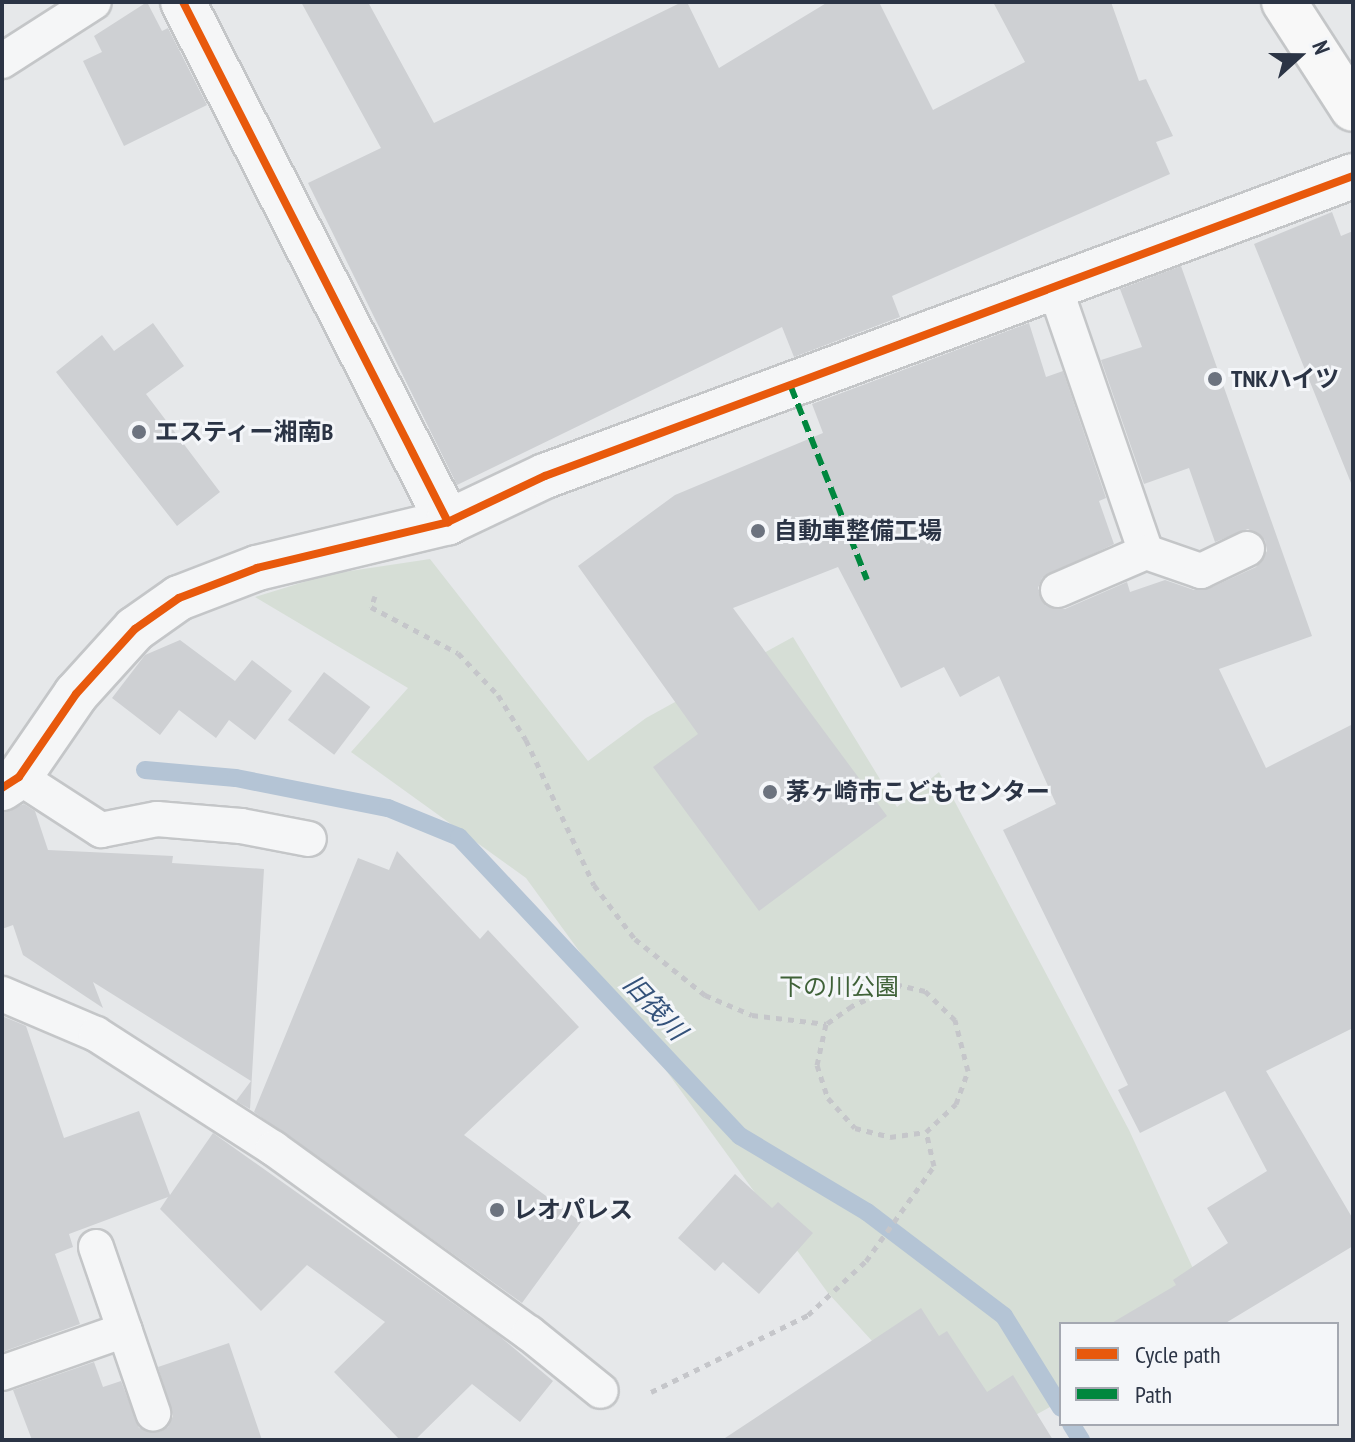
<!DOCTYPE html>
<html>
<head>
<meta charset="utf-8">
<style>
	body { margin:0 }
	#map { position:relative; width:1355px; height:1442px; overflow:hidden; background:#e6e8ea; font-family:"PT Sans Narrow","Noto Sans JP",sans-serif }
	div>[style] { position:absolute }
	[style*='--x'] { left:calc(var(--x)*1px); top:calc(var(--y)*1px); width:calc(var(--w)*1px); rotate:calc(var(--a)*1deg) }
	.green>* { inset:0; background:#d6ded6 }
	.stream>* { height:18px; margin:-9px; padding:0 9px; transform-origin:9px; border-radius:9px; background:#b4c4d5 }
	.building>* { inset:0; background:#ced0d3; transform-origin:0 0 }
	.path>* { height:5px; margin-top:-2.5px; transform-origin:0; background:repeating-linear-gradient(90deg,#c5c6ca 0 6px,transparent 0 12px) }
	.roads { filter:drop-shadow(2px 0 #c4c6c8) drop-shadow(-2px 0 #c4c6c8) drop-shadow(0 2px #c4c6c8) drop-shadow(0 -2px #c4c6c8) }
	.service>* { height:34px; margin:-17px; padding:0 17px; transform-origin:17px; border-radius:17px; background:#f5f6f7 }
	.minor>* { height:44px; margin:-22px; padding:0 22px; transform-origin:22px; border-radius:22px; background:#f5f6f7 }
	.trunk>* { height:44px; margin:-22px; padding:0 22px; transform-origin:22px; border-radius:22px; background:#f8f8f8 }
	.quiet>* { height:6px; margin-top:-3px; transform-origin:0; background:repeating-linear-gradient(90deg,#00873e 0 12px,transparent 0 18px) }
	.cycleway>* { height:8px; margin:-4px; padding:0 4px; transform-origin:4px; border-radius:4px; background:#e8590c }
	.dots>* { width:22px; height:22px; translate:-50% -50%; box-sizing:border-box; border:4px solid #f4f6f9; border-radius:50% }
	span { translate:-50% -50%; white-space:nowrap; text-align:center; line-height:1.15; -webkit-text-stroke:6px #f4f6f9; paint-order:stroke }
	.poi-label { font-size:24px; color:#2b3445; font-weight:700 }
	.left { translate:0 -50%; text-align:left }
	.park-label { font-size:24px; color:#3f6138 }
	.water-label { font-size:26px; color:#34527a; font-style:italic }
	.frame { position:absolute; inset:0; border:4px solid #2b3445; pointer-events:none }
	.legend { position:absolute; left:1059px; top:1322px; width:280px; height:104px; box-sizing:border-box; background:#f4f6f9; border:2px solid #a4a8b1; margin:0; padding:10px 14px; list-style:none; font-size:24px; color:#2b3445 }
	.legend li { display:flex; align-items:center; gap:16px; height:40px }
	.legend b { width:40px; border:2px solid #a4a8b1 }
	.north { position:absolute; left:1259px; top:16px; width:80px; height:80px; -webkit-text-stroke:6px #f4f6f9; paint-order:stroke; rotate:69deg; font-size:22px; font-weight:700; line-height:32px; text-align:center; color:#2b3445 }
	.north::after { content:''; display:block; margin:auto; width:28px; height:36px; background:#2b3445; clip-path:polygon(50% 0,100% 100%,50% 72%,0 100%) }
</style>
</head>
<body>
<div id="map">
	<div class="green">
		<i style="clip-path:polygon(430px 559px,588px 761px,646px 718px,793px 637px,897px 807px,939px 772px,1129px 1130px,1215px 1316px,1201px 1324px,1061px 1324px,1061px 1401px,990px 1440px,963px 1440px,828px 1293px,526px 878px,351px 752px,408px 688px,255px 597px,330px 574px)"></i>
	</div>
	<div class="stream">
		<i style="--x:145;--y:770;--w:91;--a:5"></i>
		<i style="--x:236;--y:778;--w:155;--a:11.2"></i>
		<i style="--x:388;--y:808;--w:77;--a:22.2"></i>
		<i style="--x:459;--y:837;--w:410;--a:46.8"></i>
		<i style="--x:740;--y:1136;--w:148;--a:30.9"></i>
		<i style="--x:867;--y:1212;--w:172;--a:37.2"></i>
		<i style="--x:1004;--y:1316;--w:108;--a:58.2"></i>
		<i style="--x:1071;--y:1424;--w:19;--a:58"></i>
	</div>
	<div class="building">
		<i style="clip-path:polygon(147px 2px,162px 31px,168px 28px,207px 105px,124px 146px,83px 61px,102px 52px,94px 36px)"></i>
		<i style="clip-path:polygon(301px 2px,368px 2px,434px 123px,682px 2px,687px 2px,719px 68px,828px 2px,879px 2px,933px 110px,1025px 62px,993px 2px,1111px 2px,1139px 81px,1146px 79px,1173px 136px,1156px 142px,1170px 174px,892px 296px,900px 317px,794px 357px,782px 327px,457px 485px,308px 183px,381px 148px)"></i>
		<i style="clip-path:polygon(1332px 212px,1341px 236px,1353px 231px,1351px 483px,1254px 244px)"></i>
		<i style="clip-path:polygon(1181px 266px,1312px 636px,1219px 669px,1266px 768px,1353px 724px,1353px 1028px,1266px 1071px,1353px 1219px,1353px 1246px,1224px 1324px,1110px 1324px,1176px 1285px,1173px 1280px,1228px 1243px,1207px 1208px,1267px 1171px,1225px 1091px,1140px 1133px,1118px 1090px,1128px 1085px,1003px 830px,1056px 804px,999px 676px,960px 697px,944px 667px,901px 688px,838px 567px,733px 608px,887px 816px,759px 911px,653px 767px,698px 734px,578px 566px,675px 495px,823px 433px,812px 404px,1029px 323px,1046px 377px,1063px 371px,1106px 498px,1099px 501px,1114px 544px,1042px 578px,1038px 588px,1046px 606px,1065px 609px,1127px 582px,1130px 592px,1165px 580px,1194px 590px,1208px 589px,1256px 567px,1267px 551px,1265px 540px,1248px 529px,1215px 542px,1189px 468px,1144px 484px,1101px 360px,1142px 347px,1120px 289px)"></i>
		<i style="clip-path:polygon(153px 323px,184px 366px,146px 394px,220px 492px,177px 526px,56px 372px,102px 335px,114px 351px)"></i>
		<i style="clip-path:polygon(180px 640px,235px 681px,252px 660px,292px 691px,255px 740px,229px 720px,216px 738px,179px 710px,160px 735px,112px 698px,145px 655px)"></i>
		<i style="left:324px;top:672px;width:58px;height:60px;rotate:37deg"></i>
		<i style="clip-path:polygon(24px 804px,35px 811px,48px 850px,173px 856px,172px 863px,264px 869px,250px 1109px,236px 1101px,251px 1081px,93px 982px,103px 1008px,23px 955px,13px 925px,2px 929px,2px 813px)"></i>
		<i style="clip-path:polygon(397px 851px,480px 939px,488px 930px,579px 1027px,464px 1135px,581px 1222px,522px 1303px,254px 1112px,358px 858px,389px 870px)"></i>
		<i style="clip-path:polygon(2px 1016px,26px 1026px,64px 1138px,139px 1111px,170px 1195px,213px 1133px,498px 1335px,553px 1381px,520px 1422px,472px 1384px,415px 1440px,400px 1440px,334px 1372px,385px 1322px,307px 1265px,261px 1311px,160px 1209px,168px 1197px,69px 1234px,73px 1247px,55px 1254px,80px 1324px,2px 1352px)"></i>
		<i style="clip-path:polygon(735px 1174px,772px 1208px,778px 1202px,813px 1233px,759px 1294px,723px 1262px,715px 1271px,678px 1238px)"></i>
		<i style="clip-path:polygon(921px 1308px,939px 1336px,947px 1331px,987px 1392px,1013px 1375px,1053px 1440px,722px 1440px)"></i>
		<i style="clip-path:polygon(229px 1343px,262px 1440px,32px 1440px,13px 1390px,94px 1362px,103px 1387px,121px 1381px,139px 1428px,159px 1432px,168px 1427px,173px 1416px,158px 1367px)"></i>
	</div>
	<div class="path">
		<i style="--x:375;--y:596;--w:12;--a:110"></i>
		<i style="--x:371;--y:607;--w:98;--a:27.9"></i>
		<i style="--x:458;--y:653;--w:58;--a:46.4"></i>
		<i style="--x:498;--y:695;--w:53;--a:58.1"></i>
		<i style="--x:526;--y:740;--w:160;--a:64.9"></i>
		<i style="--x:594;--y:885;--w:68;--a:52.8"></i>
		<i style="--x:635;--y:939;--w:90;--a:38.7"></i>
		<i style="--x:705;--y:995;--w:51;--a:23.1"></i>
		<i style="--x:752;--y:1015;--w:75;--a:6.9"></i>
		<i style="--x:826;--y:1024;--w:42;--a:102.4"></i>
		<i style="--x:817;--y:1065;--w:35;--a:72"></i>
		<i style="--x:828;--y:1098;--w:40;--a:48"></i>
		<i style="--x:855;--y:1128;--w:36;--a:14"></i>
		<i style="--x:890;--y:1137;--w:36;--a:-8"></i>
		<i style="--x:926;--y:1132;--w:41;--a:-43"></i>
		<i style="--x:956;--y:1104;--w:35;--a:-70"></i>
		<i style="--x:968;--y:1071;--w:53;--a:-104.3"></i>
		<i style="--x:955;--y:1020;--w:42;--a:-136"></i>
		<i style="--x:925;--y:991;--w:28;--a:-167"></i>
		<i style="--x:898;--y:985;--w:51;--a:155.5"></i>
		<i style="--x:852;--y:1006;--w:32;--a:145"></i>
		<i style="--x:651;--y:1392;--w:175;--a:-26.1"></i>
		<i style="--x:808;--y:1315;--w:79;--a:-43"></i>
		<i style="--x:866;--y:1261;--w:117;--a:-54.4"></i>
		<i style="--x:934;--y:1166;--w:35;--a:-103"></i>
	</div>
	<div class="roads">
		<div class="service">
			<i style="--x:2;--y:61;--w:109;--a:-32.7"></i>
			<i style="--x:1055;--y:288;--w:279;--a:71"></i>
			<i style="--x:1146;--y:552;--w:58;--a:19.1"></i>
			<i style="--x:1201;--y:571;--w:51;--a:-25.6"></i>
			<i style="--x:1058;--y:590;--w:96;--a:-23.4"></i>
			<i style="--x:19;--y:777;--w:98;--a:32.9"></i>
			<i style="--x:101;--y:830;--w:57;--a:-11.1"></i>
			<i style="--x:157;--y:819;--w:84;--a:4.8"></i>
			<i style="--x:241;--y:826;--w:69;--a:10.8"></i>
			<i style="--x:2;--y:994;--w:102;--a:23.1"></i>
			<i style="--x:96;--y:1034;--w:211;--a:32.8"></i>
			<i style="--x:273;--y:1148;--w:316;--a:35.9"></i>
			<i style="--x:529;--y:1333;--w:92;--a:38.9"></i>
			<i style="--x:96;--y:1247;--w:176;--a:71"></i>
			<i style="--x:2;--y:1373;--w:130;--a:-19.3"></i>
		</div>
		<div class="minor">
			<i style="--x:183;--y:2;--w:584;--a:63"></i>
			<i style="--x:2;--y:788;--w:20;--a:-33"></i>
			<i style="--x:19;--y:777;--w:101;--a:-55.5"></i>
			<i style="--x:76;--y:694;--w:88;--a:-47.8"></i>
			<i style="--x:135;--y:629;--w:54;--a:-35.2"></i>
			<i style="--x:179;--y:598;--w:84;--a:-21"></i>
			<i style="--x:257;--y:568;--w:196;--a:-13.5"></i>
			<i style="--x:448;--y:522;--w:107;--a:-25.4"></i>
			<i style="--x:545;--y:476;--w:862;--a:-20.37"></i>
		</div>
		<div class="trunk">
			<i style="--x:1284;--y:2;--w:127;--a:57.2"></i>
		</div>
	</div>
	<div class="quiet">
		<i style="--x:791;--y:387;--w:207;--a:68.5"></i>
	</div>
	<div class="cycleway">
		<i style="--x:183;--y:2;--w:584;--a:63"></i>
		<i style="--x:2;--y:788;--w:20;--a:-33"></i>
		<i style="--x:19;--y:777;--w:101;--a:-55.5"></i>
		<i style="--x:76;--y:694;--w:88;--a:-47.8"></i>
		<i style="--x:135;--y:629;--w:54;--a:-35.2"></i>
		<i style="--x:179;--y:598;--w:84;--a:-21"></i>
		<i style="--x:257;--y:568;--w:196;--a:-13.5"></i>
		<i style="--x:448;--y:522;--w:107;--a:-25.4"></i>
		<i style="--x:545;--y:476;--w:862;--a:-20.37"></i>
	</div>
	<div class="dots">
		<i style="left:1215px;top:379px;background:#6c737f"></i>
		<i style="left:139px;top:432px;background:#6c737f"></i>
		<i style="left:758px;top:531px;background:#6c737f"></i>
		<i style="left:770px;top:792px;background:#6c737f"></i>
		<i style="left:497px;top:1210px;background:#6c737f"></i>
	</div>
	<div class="poi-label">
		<span class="left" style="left:1231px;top:379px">TNKハイツ</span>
		<span class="left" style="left:155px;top:432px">エスティー湘南B</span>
		<span class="left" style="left:774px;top:531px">自動車整備工場</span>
		<span class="left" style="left:786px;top:792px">茅ヶ崎市こどもセンター</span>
		<span class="left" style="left:513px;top:1210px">レオパレス</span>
	</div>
	<div class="park-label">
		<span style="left:839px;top:987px">下の川公園</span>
	</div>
	<div class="water-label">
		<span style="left:655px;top:1007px;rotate:47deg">旧筏川</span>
	</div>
	<div class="frame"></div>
	<ul class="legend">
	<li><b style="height:10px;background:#e8590c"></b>Cycle path</li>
	<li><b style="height:10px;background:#00873e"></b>Path</li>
	</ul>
	<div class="north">N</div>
</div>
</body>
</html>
